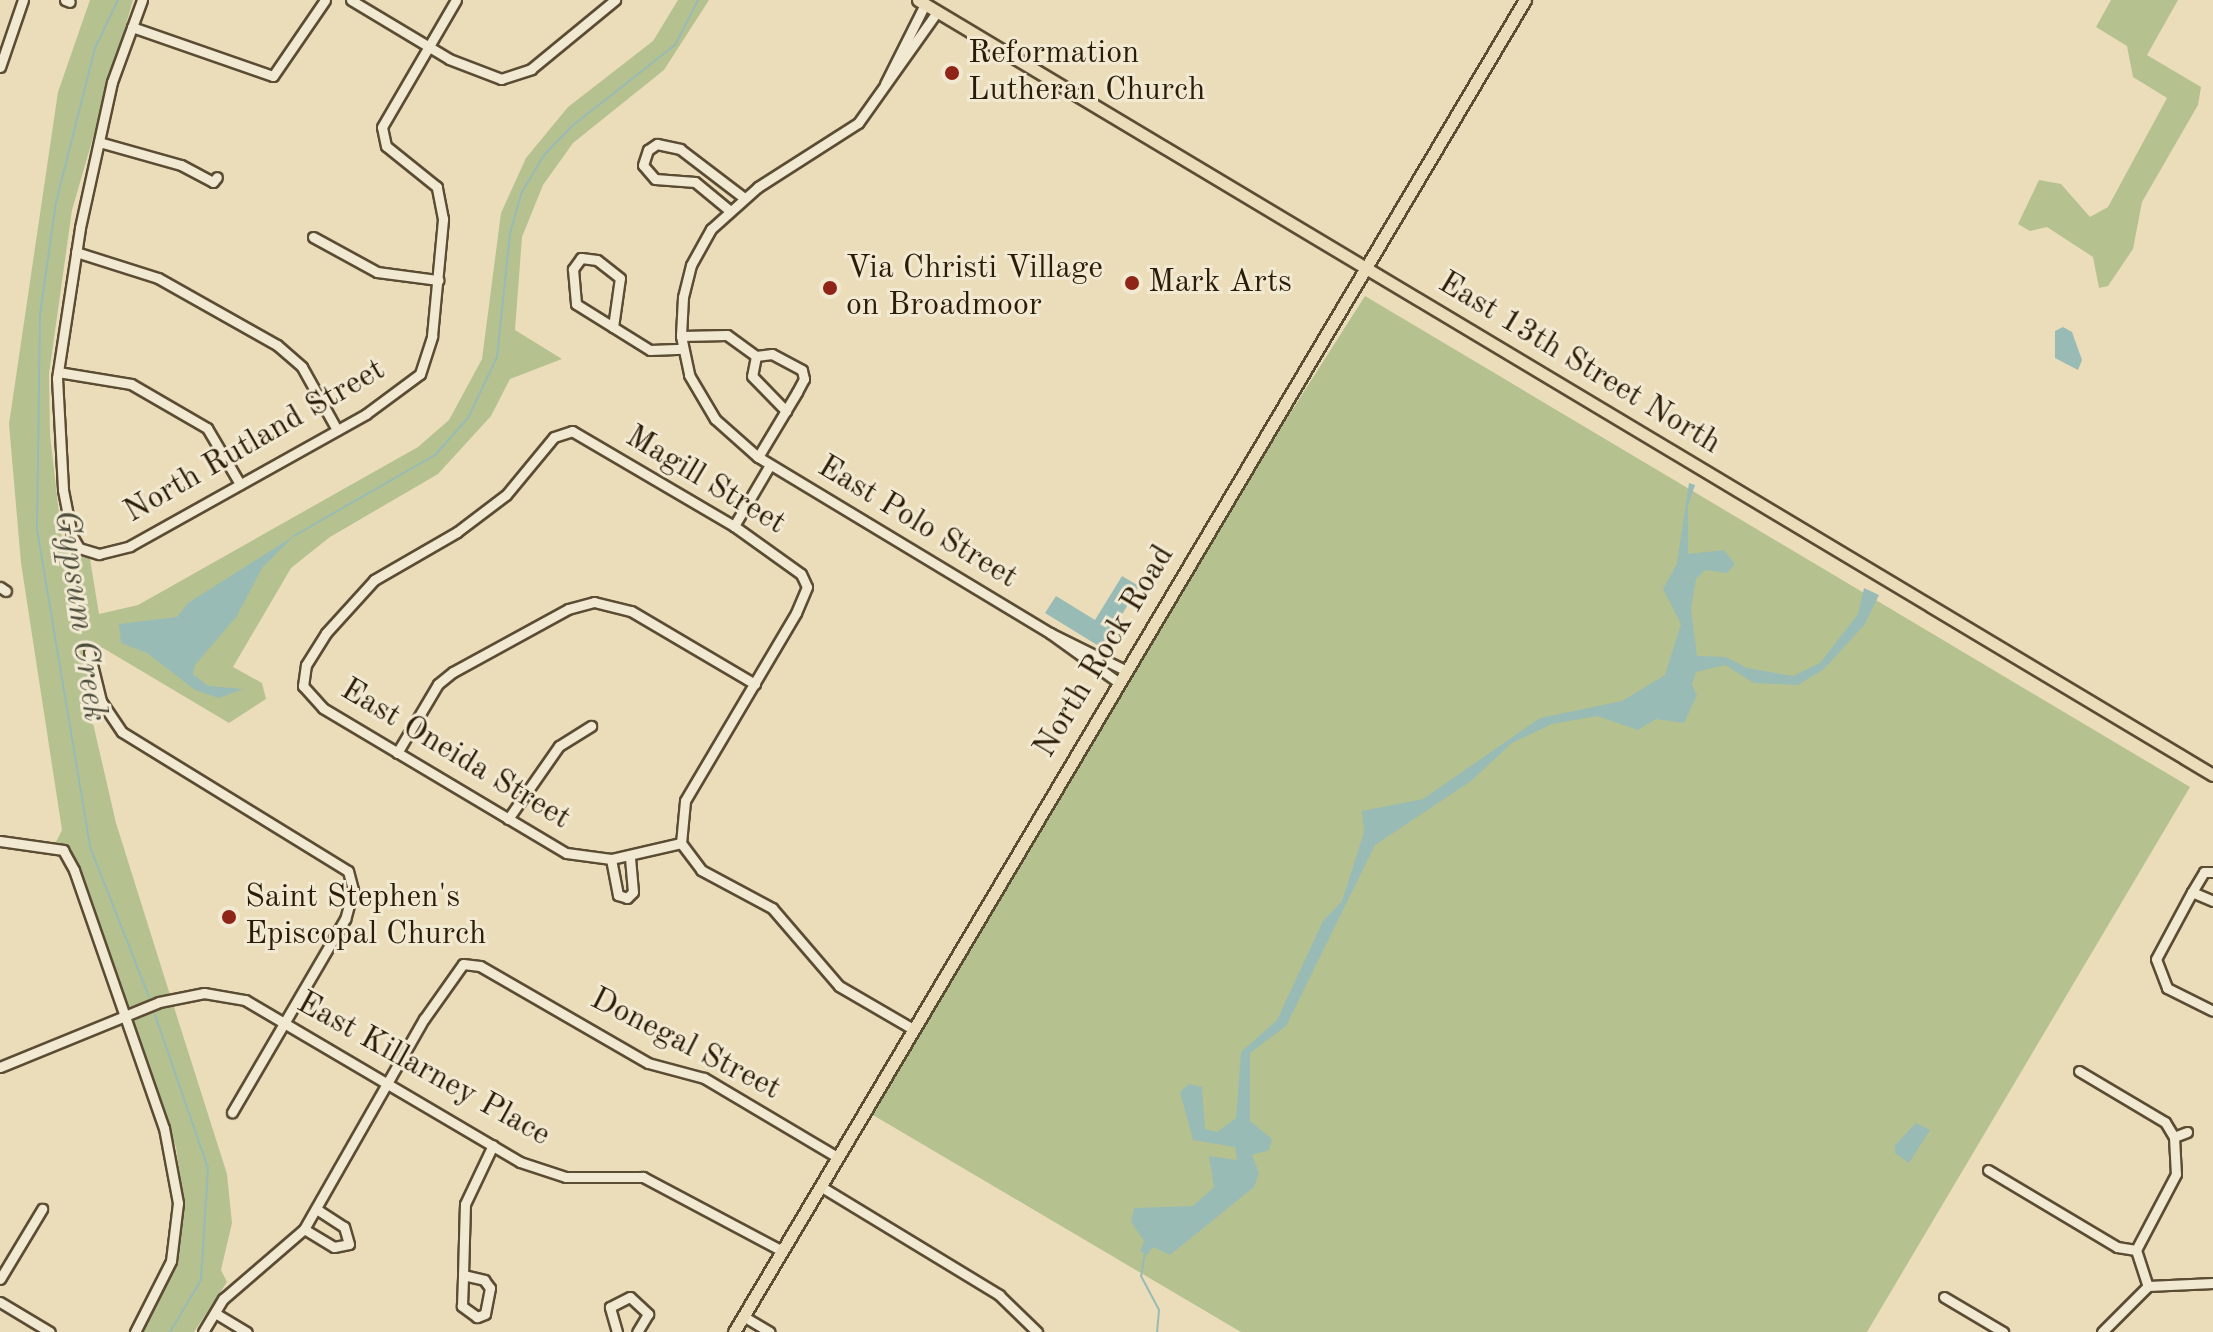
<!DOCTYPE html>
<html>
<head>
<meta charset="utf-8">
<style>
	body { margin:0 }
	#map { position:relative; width:2213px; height:1332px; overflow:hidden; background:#ebddba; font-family:"Old Standard TT",serif }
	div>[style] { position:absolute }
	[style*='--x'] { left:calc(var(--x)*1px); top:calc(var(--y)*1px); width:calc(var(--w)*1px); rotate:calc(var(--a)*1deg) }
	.green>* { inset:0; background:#b6c190 }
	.water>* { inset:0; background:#99bbb5 }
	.stream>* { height:2px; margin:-1px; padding:0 1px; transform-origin:1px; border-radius:1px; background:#99bbb5 }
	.roads { filter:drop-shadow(2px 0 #5b4c34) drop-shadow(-2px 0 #5b4c34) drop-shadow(0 2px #5b4c34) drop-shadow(0 -2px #5b4c34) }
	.minor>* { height:9px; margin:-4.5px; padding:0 4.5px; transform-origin:4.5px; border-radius:4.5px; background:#f2e9d2 }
	.major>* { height:11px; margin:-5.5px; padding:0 5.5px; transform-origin:5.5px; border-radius:5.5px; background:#ebddba }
	.dots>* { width:22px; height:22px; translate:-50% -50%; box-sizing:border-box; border:4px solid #f2e9d2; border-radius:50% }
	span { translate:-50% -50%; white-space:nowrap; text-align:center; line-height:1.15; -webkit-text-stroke:6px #f2e9d2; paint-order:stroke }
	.poi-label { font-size:32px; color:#2b1c07 }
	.left { translate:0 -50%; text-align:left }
	.street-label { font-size:32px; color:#2b1c07 }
	.water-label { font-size:34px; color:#4c4c3b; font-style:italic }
</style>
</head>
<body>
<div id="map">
	<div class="green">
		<i style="clip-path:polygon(90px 0,133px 0,72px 210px,49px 374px,50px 435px,62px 539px,90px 559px,99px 614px,138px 605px,418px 447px,449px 420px,482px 359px,501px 213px,526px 158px,568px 107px,653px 41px,678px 0,709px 0,664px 70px,573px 143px,543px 185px,522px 237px,515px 330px,562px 359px,510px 379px,491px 416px,438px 474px,330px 537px,291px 568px,233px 667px,262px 683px,266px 699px,229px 723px,103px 648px,83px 647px,93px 694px,87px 697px,116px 823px,170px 995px,129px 1007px,78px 866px,56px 842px,62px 830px,21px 563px,9px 424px,58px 92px)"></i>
		<i style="clip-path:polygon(2111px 0,2178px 0,2147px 55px,2201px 87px,2198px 105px,2142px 202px,2133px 249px,2108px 286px,2099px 288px,2093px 257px,2047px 227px,2030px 231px,2018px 224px,2039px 180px,2061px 184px,2090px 217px,2108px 207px,2167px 98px,2133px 77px,2127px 46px,2096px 27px)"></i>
		<i style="clip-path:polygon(1365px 296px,2190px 787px,1867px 1332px,1241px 1332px,861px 1108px,1105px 703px)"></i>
		<i style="clip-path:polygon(173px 1004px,227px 1174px,232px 1223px,221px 1270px,227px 1282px,194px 1332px,140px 1332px,174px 1264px,183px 1200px,176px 1147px,131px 1022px)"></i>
	</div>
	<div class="water">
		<i style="clip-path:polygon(2063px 327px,2072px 332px,2082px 360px,2078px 370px,2055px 358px,2055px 331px)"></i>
		<i style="clip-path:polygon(1689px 483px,1695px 485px,1688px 506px,1688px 554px,1724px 550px,1735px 564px,1727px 573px,1705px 570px,1696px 579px,1691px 609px,1697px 656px,1726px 657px,1747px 668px,1793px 676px,1820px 663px,1858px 614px,1864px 588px,1879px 595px,1865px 624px,1824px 669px,1798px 685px,1754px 683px,1725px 665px,1696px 672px,1692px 685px,1697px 695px,1684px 723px,1656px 719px,1638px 730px,1597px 716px,1552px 724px,1512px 743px,1471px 781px,1375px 845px,1286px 1026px,1250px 1053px,1250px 1121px,1272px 1139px,1269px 1150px,1252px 1155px,1259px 1173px,1254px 1187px,1170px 1255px,1153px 1247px,1147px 1255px,1140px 1251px,1144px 1241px,1131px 1222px,1134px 1208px,1193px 1206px,1214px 1187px,1209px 1156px,1237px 1160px,1235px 1147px,1193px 1140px,1180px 1092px,1189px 1084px,1202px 1087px,1205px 1129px,1217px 1132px,1236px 1118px,1241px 1052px,1277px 1020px,1323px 921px,1342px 901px,1364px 832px,1362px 811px,1423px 799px,1540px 718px,1622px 701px,1665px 675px,1681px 624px,1663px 589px,1677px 564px)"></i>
		<i style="clip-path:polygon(294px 536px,262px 568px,237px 616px,195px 665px,193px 674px,208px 686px,243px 689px,219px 698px,195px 690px,147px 653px,121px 643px,119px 624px,177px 617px,188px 603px)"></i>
		<i style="clip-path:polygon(1122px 576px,1139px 586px,1102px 648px,1045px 613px,1056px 596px,1095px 620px)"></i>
		<i style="clip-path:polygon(1916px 1123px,1930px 1130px,1909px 1163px,1895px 1153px,1895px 1145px)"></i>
	</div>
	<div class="stream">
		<i style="--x:118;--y:0;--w:53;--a:115.6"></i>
		<i style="--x:95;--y:48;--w:159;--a:104.2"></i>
		<i style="--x:56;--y:202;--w:113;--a:98.1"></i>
		<i style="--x:40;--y:314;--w:215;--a:90.8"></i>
		<i style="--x:37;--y:529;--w:322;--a:80.5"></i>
		<i style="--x:90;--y:847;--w:161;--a:68.5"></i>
		<i style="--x:294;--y:536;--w:163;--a:-29.9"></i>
		<i style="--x:435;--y:455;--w:50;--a:-48.3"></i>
		<i style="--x:468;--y:418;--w:68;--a:-64.6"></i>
		<i style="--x:497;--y:357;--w:125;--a:-84"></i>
		<i style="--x:510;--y:233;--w:43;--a:-73.7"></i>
		<i style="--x:522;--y:192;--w:43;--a:-59.3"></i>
		<i style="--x:544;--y:155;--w:40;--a:-46"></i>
		<i style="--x:572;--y:126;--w:131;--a:-38.2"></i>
		<i style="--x:675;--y:45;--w:51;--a:-62.9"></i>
		<i style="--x:155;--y:1015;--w:162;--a:70.9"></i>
		<i style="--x:208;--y:1168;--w:112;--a:93.6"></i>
		<i style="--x:201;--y:1280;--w:61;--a:120.8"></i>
		<i style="--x:1145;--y:1252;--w:24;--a:99"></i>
		<i style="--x:1141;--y:1276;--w:38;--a:62"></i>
		<i style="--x:1159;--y:1310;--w:22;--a:95"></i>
	</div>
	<div class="roads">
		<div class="minor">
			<i style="--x:65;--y:0;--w:5;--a:22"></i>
			<i style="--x:142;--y:0;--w:87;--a:110.1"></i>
			<i style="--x:112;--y:82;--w:149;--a:102.4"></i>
			<i style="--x:80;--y:228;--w:152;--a:98.7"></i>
			<i style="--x:57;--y:378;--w:112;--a:86.9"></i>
			<i style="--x:63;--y:490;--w:47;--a:78.9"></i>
			<i style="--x:72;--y:536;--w:14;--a:60"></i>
			<i style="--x:79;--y:548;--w:21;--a:17"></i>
			<i style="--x:99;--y:554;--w:32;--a:-14"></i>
			<i style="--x:130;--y:546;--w:270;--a:-29.2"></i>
			<i style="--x:366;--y:414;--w:67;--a:-36.5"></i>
			<i style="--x:420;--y:374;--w:40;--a:-72"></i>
			<i style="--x:432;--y:336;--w:118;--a:-84.6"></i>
			<i style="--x:443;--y:219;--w:33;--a:-101"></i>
			<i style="--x:437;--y:187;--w:65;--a:-141.2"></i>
			<i style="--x:386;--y:146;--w:19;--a:-102"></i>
			<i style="--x:382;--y:127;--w:147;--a:-59.8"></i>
			<i style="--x:351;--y:0;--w:114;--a:31"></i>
			<i style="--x:449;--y:59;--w:56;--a:21"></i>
			<i style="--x:501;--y:79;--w:32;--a:-18"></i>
			<i style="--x:531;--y:69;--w:109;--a:-39.4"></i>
			<i style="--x:937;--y:12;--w:136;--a:125.4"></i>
			<i style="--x:858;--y:123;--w:119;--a:147.4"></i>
			<i style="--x:758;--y:187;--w:63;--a:138.2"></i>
			<i style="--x:711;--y:229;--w:41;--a:119.1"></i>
			<i style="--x:691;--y:265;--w:33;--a:104"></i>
			<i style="--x:683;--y:297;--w:39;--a:93"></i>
			<i style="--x:681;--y:336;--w:40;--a:78"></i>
			<i style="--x:689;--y:375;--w:51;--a:59.4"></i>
			<i style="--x:715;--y:419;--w:57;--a:41.5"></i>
			<i style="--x:758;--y:457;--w:341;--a:31.1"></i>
			<i style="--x:1050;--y:633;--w:84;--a:35.8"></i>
			<i style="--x:132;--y:27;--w:149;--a:19.2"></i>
			<i style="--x:273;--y:76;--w:92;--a:-55.6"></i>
			<i style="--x:0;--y:67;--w:71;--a:-71.1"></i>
			<i style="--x:885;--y:84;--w:89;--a:-63.4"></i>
			<i style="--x:99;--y:142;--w:85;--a:15.7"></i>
			<i style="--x:181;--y:165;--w:36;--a:28"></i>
			<i style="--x:213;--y:182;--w:6;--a:-51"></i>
			<i style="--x:729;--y:210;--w:44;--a:-140.5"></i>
			<i style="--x:695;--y:182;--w:40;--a:-175.7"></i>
			<i style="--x:655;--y:179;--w:18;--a:-131"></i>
			<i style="--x:643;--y:165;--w:16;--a:-72"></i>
			<i style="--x:648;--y:150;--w:11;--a:-34"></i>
			<i style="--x:657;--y:144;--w:24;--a:12"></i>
			<i style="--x:680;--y:149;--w:81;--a:37.4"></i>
			<i style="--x:313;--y:237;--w:73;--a:28.7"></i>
			<i style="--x:377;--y:272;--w:62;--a:7.5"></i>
			<i style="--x:76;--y:252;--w:86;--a:17.6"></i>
			<i style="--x:158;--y:278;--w:137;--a:29.4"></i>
			<i style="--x:277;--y:345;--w:33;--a:41"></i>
			<i style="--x:302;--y:367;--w:72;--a:60.9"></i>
			<i style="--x:613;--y:327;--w:49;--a:-81.9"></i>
			<i style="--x:620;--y:278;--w:29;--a:-142"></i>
			<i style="--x:597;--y:260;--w:16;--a:-173"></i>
			<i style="--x:581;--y:258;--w:14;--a:126"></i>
			<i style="--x:573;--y:269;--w:35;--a:85"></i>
			<i style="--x:576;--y:304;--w:87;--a:31.9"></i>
			<i style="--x:650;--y:350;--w:33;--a:-2"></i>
			<i style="--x:681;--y:336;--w:46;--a:-1.2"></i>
			<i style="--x:727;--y:335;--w:36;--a:36"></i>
			<i style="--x:58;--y:372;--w:74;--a:9.3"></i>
			<i style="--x:131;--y:384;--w:88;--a:30.1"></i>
			<i style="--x:207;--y:428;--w:65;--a:59.5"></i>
			<i style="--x:758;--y:457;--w:76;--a:-59"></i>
			<i style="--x:797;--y:392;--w:15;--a:-62"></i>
			<i style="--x:804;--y:379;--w:9;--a:-103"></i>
			<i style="--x:802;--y:370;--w:34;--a:-152"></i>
			<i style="--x:772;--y:354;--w:16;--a:173"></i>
			<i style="--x:756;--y:356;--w:20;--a:101"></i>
			<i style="--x:752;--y:376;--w:49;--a:45.8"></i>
			<i style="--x:734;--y:526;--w:71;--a:-59.5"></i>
			<i style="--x:0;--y:587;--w:7;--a:34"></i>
			<i style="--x:1050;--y:633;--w:84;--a:26.3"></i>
			<i style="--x:89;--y:652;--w:50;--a:76.2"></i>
			<i style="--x:101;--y:701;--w:37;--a:56"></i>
			<i style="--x:122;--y:732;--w:265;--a:31.6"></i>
			<i style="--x:348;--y:871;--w:20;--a:75"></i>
			<i style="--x:353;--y:890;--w:30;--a:105"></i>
			<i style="--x:345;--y:919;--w:224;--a:120.3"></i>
			<i style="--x:397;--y:753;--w:80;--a:-59.3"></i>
			<i style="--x:438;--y:684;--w:19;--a:-39"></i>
			<i style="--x:453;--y:672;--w:131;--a:-28.7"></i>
			<i style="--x:568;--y:609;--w:27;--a:-15"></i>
			<i style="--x:594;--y:602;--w:38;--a:14"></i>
			<i style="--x:631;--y:611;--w:144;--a:30.5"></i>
			<i style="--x:508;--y:819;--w:89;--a:-55.1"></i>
			<i style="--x:559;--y:746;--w:38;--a:-32"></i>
			<i style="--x:0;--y:841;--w:64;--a:8.1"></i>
			<i style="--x:63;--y:850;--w:23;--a:61"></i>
			<i style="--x:74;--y:870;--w:273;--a:70.8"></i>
			<i style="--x:164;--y:1128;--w:76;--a:79.4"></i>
			<i style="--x:178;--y:1203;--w:58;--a:96.9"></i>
			<i style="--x:171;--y:1261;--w:80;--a:116.9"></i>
			<i style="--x:681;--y:843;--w:72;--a:167.1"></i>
			<i style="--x:611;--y:859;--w:45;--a:-172.4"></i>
			<i style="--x:566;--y:853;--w:283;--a:-149.2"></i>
			<i style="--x:323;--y:708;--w:30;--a:-132"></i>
			<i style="--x:303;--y:686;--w:21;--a:-82"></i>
			<i style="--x:306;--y:665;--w:38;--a:-58"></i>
			<i style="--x:326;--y:633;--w:72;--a:-47.8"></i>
			<i style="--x:374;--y:580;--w:96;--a:-30"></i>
			<i style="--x:457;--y:532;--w:61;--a:-37.1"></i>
			<i style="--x:506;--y:495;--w:75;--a:-50.4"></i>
			<i style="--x:554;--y:437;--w:19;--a:-18"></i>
			<i style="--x:572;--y:431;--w:188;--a:30.4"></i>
			<i style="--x:734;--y:526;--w:82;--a:35.6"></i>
			<i style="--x:801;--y:574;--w:14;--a:65"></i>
			<i style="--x:807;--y:587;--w:28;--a:113"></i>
			<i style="--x:796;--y:613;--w:218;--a:120.6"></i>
			<i style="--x:685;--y:801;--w:42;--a:95.4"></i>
			<i style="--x:681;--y:843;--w:34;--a:53"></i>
			<i style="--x:701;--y:870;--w:81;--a:28.2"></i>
			<i style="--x:772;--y:908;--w:103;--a:49.3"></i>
			<i style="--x:839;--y:986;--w:86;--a:30.2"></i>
			<i style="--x:611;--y:859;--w:37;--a:79"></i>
			<i style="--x:618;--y:895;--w:9;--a:18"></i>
			<i style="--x:627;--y:898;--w:8;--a:-45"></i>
			<i style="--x:633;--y:892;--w:36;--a:-95"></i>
			<i style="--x:2213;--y:872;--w:9;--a:180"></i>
			<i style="--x:2204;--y:872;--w:23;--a:121"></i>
			<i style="--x:2192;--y:892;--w:23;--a:23"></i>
			<i style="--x:2192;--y:892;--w:76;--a:118.2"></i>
			<i style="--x:2156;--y:959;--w:31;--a:69"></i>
			<i style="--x:2167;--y:988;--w:51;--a:26.6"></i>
			<i style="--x:0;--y:1067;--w:172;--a:-22.2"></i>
			<i style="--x:159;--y:1002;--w:46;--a:-11.3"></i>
			<i style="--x:204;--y:993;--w:42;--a:9.7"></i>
			<i style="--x:245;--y:1000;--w:319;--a:30.5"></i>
			<i style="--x:520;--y:1162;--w:48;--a:18.1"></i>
			<i style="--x:566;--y:1177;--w:77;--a:0"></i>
			<i style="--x:643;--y:1177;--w:157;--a:28"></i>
			<i style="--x:2079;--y:1071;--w:100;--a:30.7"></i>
			<i style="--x:2165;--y:1122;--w:17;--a:59"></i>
			<i style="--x:2174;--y:1137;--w:37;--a:87"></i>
			<i style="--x:2176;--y:1174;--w:86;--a:117.8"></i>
			<i style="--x:2136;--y:1250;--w:38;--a:72"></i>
			<i style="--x:2174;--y:1137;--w:14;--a:-21"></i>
			<i style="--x:1988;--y:1170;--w:150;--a:30.8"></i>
			<i style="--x:2117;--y:1247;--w:19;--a:9"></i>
			<i style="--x:820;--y:1186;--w:210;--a:31.3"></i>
			<i style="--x:999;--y:1295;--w:53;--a:44.2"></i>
			<i style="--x:304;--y:1229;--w:35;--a:31"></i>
			<i style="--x:334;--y:1247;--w:15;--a:-11"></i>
			<i style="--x:349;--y:1244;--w:18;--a:-106"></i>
			<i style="--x:344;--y:1227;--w:33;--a:-147"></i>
			<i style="--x:463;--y:1275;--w:22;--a:13"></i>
			<i style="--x:484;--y:1280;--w:10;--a:53"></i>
			<i style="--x:490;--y:1288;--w:26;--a:101"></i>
			<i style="--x:485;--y:1314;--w:9;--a:159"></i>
			<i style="--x:477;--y:1317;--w:19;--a:-144"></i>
			<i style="--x:462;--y:1306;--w:31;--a:-88"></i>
			<i style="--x:463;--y:1275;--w:71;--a:-88.4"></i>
			<i style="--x:465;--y:1204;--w:65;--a:-64.6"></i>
			<i style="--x:0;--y:1279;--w:82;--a:-59"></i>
			<i style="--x:1944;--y:1297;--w:69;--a:30.7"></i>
			<i style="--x:0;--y:1302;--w:58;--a:31"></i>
			<i style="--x:215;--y:1313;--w:37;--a:31"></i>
			<i style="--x:743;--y:1316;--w:31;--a:31"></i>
			<i style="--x:203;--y:1332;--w:39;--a:-59"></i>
			<i style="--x:223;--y:1299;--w:107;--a:-40.8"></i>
			<i style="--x:304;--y:1229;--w:242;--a:-60.3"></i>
			<i style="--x:424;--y:1019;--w:67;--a:-54.7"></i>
			<i style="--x:463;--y:964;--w:17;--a:7"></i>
			<i style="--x:480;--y:966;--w:194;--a:30"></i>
			<i style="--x:648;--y:1063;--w:58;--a:15"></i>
			<i style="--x:704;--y:1078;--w:155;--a:30.7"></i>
			<i style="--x:617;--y:1332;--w:26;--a:-106"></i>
			<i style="--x:610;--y:1307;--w:22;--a:-27"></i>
			<i style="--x:630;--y:1297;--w:25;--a:43"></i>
			<i style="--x:648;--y:1314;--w:21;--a:121"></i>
			<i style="--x:2102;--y:1332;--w:65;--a:-45"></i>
			<i style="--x:2148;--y:1286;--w:65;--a:-2.6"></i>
		</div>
		<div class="major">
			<i style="--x:918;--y:0;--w:1509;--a:30.9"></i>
			<i style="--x:734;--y:1332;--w:1549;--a:-59.3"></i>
		</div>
	</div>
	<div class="dots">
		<i style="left:952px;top:73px;background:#8f2418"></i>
		<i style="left:1132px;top:283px;background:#8f2418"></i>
		<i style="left:830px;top:288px;background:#8f2418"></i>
		<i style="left:229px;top:917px;background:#8f2418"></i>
	</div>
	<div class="poi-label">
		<span class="left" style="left:968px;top:73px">Reformation<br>Lutheran Church</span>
		<span class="left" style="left:846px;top:288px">Via Christi Village<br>on Broadmoor</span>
		<span class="left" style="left:1148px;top:283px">Mark Arts</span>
		<span class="left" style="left:245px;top:917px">Saint Stephen's<br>Episcopal Church</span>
	</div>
	<div class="street-label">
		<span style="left:1579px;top:364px;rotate:31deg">East 13th Street North</span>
		<span style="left:255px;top:442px;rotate:-30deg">North Rutland Street</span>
		<span style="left:705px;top:481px;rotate:31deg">Magill Street</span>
		<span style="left:917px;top:523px;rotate:31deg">East Polo Street</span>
		<span style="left:1105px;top:652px;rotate:-59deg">North Rock Road</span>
		<span style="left:455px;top:755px;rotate:31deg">East Oneida Street</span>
		<span style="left:685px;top:1045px;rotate:27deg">Donegal Street</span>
		<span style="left:423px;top:1070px;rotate:29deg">East Killarney Place</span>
	</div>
	<div class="water-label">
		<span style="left:79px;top:616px;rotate:82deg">Gypsum Creek</span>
	</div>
</div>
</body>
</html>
